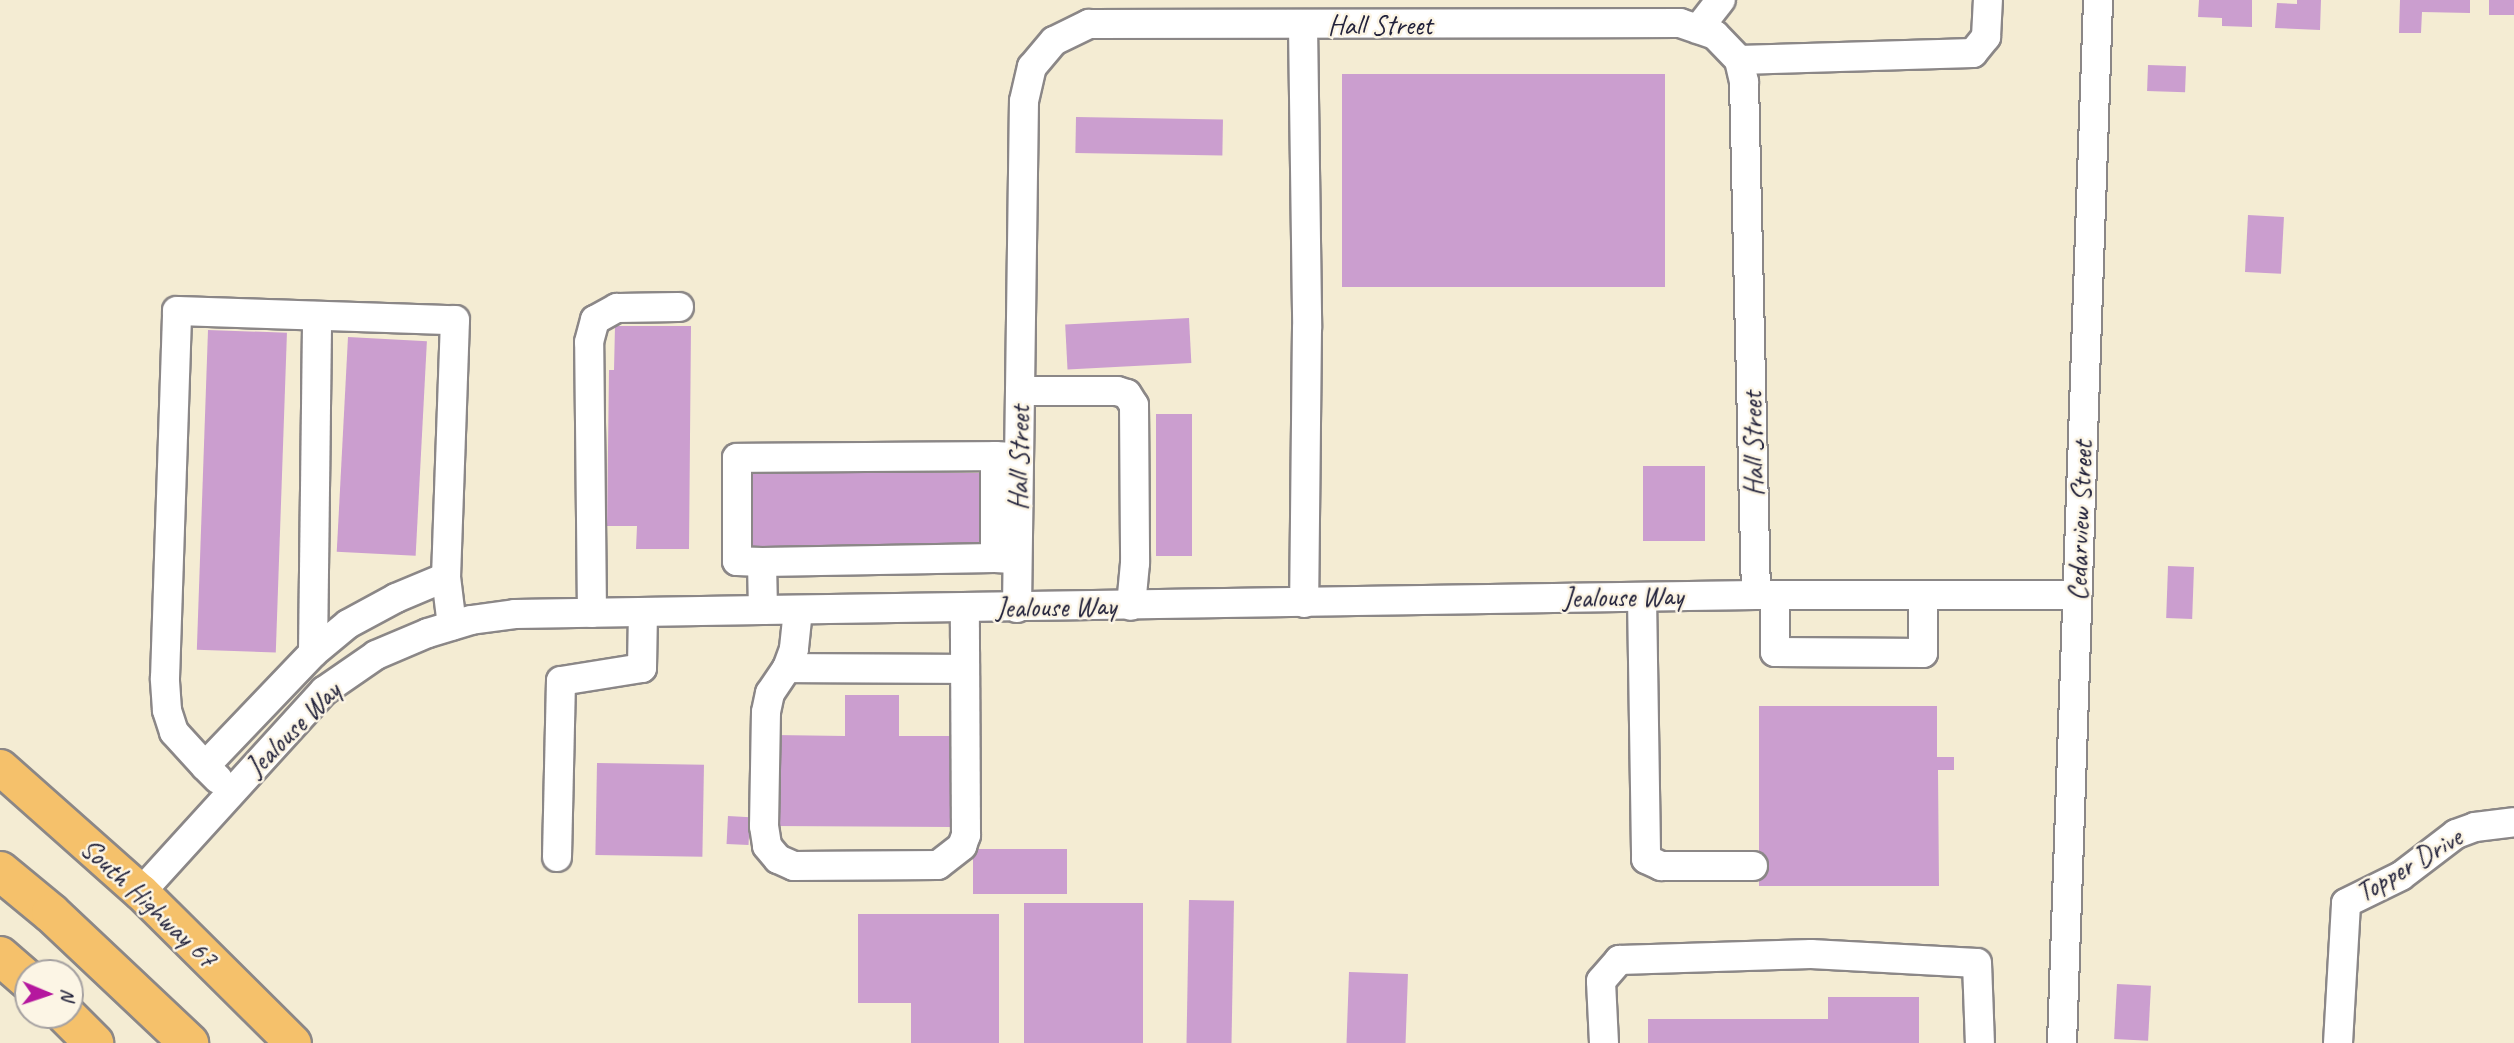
<!DOCTYPE html>
<html>
<head>
<meta charset="utf-8">
<style>
	body { margin:0 }
	#map { position:relative; width:2514px; height:1043px; overflow:hidden; background:#f4ecd3; font-family:Caveat,sans-serif }
	div>[style] { position:absolute }
	[style*='--x'] { left:calc(var(--x)*1px); top:calc(var(--y)*1px); width:calc(var(--w)*1px); rotate:calc(var(--a)*1deg) }
	.building>* { inset:0; background:#cb9ecf; transform-origin:0 0 }
	.roads { filter:drop-shadow(2px 0 #8b8787) drop-shadow(-2px 0 #8b8787) drop-shadow(0 2px #8b8787) drop-shadow(0 -2px #8b8787) }
	.minor>* { height:28px; margin:-14px; padding:0 14px; transform-origin:14px; border-radius:14px; background:#fff }
	.major>* { height:35px; margin:-17.5px; padding:0 17.5px; transform-origin:17.5px; border-radius:17.5px; background:#f5c16b }
	.highway>* { height:38px; margin:-19px; padding:0 19px; transform-origin:19px; border-radius:19px; background:#f5c16b }
	span { translate:-50% -50%; white-space:nowrap; text-align:center; line-height:1.15; -webkit-text-stroke:5px #fcf5e5; paint-order:stroke }
	.street-label { font-size:28px; color:#22223b }
	.north { position:absolute; left:14px; top:959px; width:70px; height:70px; box-sizing:border-box; background:#fcf5e5; border:2px solid #a5a1a1; border-radius:50%; rotate:92deg; font-size:19px; font-weight:700; line-height:28px; text-align:center; color:#22223b }
	.north::after { content:''; display:block; margin:auto; width:24px; height:32px; background:#b5179e; clip-path:polygon(50% 0,100% 100%,50% 72%,0 100%) }
</style>
</head>
<body>
<div id="map">
	<div class="building">
		<i style="clip-path:polygon(2199px 0,2252px 0,2252px 27px,2222px 26px,2222px 18px,2198px 17px)"></i>
		<i style="clip-path:polygon(2297px 0,2321px 0,2320px 30px,2275px 28px,2277px 3px,2297px 4px)"></i>
		<i style="clip-path:polygon(2400px 0,2470px 0,2470px 13px,2422px 12px,2421px 33px,2399px 33px)"></i>
		<i style="left:2489px;top:0;width:25px;height:15px"></i>
		<i style="left:2148px;top:65px;width:38px;height:26px;rotate:2deg"></i>
		<i style="left:1665px;top:74px;width:213px;height:323px;rotate:90deg"></i>
		<i style="left:1076px;top:117px;width:147px;height:36px;rotate:1deg"></i>
		<i style="left:2248px;top:215px;width:36px;height:57px;rotate:3deg"></i>
		<i style="left:1189px;top:318px;width:45px;height:124px;rotate:87deg"></i>
		<i style="clip-path:polygon(615px 326px,691px 326px,689px 549px,636px 549px,637px 526px,607px 526px,609px 370px,614px 370px)"></i>
		<i style="left:208px;top:330px;width:79px;height:320px;rotate:2deg"></i>
		<i style="left:348px;top:337px;width:79px;height:215px;rotate:3deg"></i>
		<i style="left:1156px;top:414px;width:36px;height:142px"></i>
		<i style="left:1643px;top:466px;width:62px;height:75px"></i>
		<i style="left:751px;top:473px;width:237px;height:76px"></i>
		<i style="left:2168px;top:566px;width:26px;height:52px;rotate:2deg"></i>
		<i style="clip-path:polygon(845px 695px,899px 695px,899px 736px,953px 736px,952px 827px,775px 826px,775px 735px,845px 736px)"></i>
		<i style="clip-path:polygon(1759px 706px,1937px 706px,1937px 757px,1954px 757px,1954px 770px,1938px 770px,1939px 886px,1759px 886px)"></i>
		<i style="left:597px;top:763px;width:107px;height:92px;rotate:1deg"></i>
		<i style="left:728px;top:816px;width:22px;height:28px;rotate:3deg"></i>
		<i style="left:973px;top:849px;width:94px;height:45px"></i>
		<i style="left:1189px;top:900px;width:45px;height:143px;rotate:1deg"></i>
		<i style="left:1024px;top:903px;width:119px;height:140px"></i>
		<i style="clip-path:polygon(858px 914px,999px 914px,999px 1043px,911px 1043px,911px 1003px,858px 1003px)"></i>
		<i style="left:1349px;top:972px;width:59px;height:71px;rotate:2deg"></i>
		<i style="left:2117px;top:984px;width:34px;height:55px;rotate:3deg"></i>
		<i style="clip-path:polygon(1828px 997px,1919px 997px,1919px 1043px,1648px 1043px,1648px 1019px,1828px 1019px)"></i>
	</div>
	<div class="roads">
		<div class="minor">
			<i style="--x:1303;--y:25;--w:303;--a:89.2"></i>
			<i style="--x:1307;--y:328;--w:275;--a:90.6"></i>
			<i style="--x:1698;--y:29;--w:37;--a:-52"></i>
			<i style="--x:1739;--y:60;--w:234;--a:-1.7"></i>
			<i style="--x:1973;--y:53;--w:21;--a:-51"></i>
			<i style="--x:1986;--y:37;--w:37;--a:-87"></i>
			<i style="--x:1020;--y:391;--w:97;--a:0"></i>
			<i style="--x:1117;--y:391;--w:10;--a:17"></i>
			<i style="--x:1127;--y:394;--w:13;--a:58"></i>
			<i style="--x:1134;--y:405;--w:158;--a:89.6"></i>
			<i style="--x:1135;--y:563;--w:43;--a:95.3"></i>
			<i style="--x:1013;--y:559;--w:18;--a:-177"></i>
			<i style="--x:995;--y:558;--w:102;--a:-90"></i>
			<i style="--x:995;--y:456;--w:18;--a:3"></i>
			<i style="--x:762;--y:562;--w:233;--a:-1"></i>
			<i style="--x:1775;--y:595;--w:57;--a:90"></i>
			<i style="--x:1775;--y:652;--w:148;--a:0.4"></i>
			<i style="--x:1923;--y:653;--w:58;--a:-90"></i>
			<i style="--x:1642;--y:597;--w:262;--a:89.1"></i>
			<i style="--x:1646;--y:859;--w:17;--a:25"></i>
			<i style="--x:1661;--y:866;--w:92;--a:0"></i>
			<i style="--x:1017;--y:608;--w:507;--a:-89.21"></i>
			<i style="--x:1024;--y:101;--w:35;--a:-77"></i>
			<i style="--x:1032;--y:67;--w:34;--a:-50"></i>
			<i style="--x:1054;--y:41;--w:39;--a:-26"></i>
			<i style="--x:1089;--y:24;--w:591;--a:-0.1"></i>
			<i style="--x:1680;--y:23;--w:37;--a:19"></i>
			<i style="--x:1715;--y:35;--w:35;--a:46"></i>
			<i style="--x:1739;--y:60;--w:23;--a:77"></i>
			<i style="--x:1744;--y:82;--w:513;--a:88.66"></i>
			<i style="--x:763;--y:610;--w:48;--a:-91.2"></i>
			<i style="--x:762;--y:562;--w:25;--a:-178"></i>
			<i style="--x:737;--y:561;--w:103;--a:-90"></i>
			<i style="--x:737;--y:458;--w:258;--a:-0.4"></i>
			<i style="--x:798;--y:610;--w:39;--a:96"></i>
			<i style="--x:794;--y:649;--w:20;--a:110"></i>
			<i style="--x:787;--y:668;--w:30;--a:124"></i>
			<i style="--x:770;--y:693;--w:19;--a:102"></i>
			<i style="--x:766;--y:712;--w:114;--a:91"></i>
			<i style="--x:764;--y:826;--w:20;--a:81"></i>
			<i style="--x:767;--y:846;--w:17;--a:50"></i>
			<i style="--x:778;--y:859;--w:17;--a:24"></i>
			<i style="--x:794;--y:866;--w:144;--a:-0.4"></i>
			<i style="--x:938;--y:865;--w:31;--a:-38"></i>
			<i style="--x:962;--y:846;--w:12;--a:-70"></i>
			<i style="--x:966;--y:835;--w:227;--a:-90.3"></i>
			<i style="--x:592;--y:613;--w:271;--a:-90.6"></i>
			<i style="--x:589;--y:342;--w:23;--a:-75"></i>
			<i style="--x:595;--y:320;--w:25;--a:-29"></i>
			<i style="--x:617;--y:308;--w:62;--a:-0.9"></i>
			<i style="--x:313;--y:653;--w:337;--a:-89.3"></i>
			<i style="--x:787;--y:668;--w:178;--a:0.3"></i>
			<i style="--x:205;--y:766;--w:46;--a:-132.4"></i>
			<i style="--x:174;--y:732;--w:23;--a:-108"></i>
			<i style="--x:167;--y:710;--w:32;--a:-94"></i>
			<i style="--x:165;--y:678;--w:367;--a:-88.1"></i>
			<i style="--x:177;--y:311;--w:278;--a:1.9"></i>
			<i style="--x:455;--y:320;--w:257;--a:92"></i>
			<i style="--x:218;--y:779;--w:18;--a:-135"></i>
			<i style="--x:205;--y:766;--w:156;--a:-46.3"></i>
			<i style="--x:313;--y:653;--w:45;--a:-39.6"></i>
			<i style="--x:348;--y:624;--w:55;--a:-28.4"></i>
			<i style="--x:396;--y:598;--w:54;--a:-22.8"></i>
			<i style="--x:446;--y:577;--w:49;--a:83"></i>
			<i style="--x:557;--y:857;--w:176;--a:-88.7"></i>
			<i style="--x:561;--y:681;--w:82;--a:-9.1"></i>
			<i style="--x:642;--y:668;--w:55;--a:-89"></i>
			<i style="--x:141;--y:892;--w:272;--a:-47.7"></i>
			<i style="--x:324;--y:691;--w:63;--a:-34.7"></i>
			<i style="--x:376;--y:655;--w:56;--a:-22.9"></i>
			<i style="--x:428;--y:633;--w:45;--a:-16.8"></i>
			<i style="--x:471;--y:620;--w:44;--a:-7.8"></i>
			<i style="--x:515;--y:614;--w:248;--a:-0.9"></i>
			<i style="--x:763;--y:610;--w:993;--a:-0.87"></i>
			<i style="--x:1756;--y:595;--w:321;--a:0"></i>
			<i style="--x:1604;--y:1043;--w:62;--a:-92.8"></i>
			<i style="--x:1601;--y:981;--w:28;--a:-49"></i>
			<i style="--x:1619;--y:960;--w:192;--a:-1.8"></i>
			<i style="--x:1811;--y:954;--w:166;--a:3.1"></i>
			<i style="--x:1977;--y:963;--w:80;--a:87.9"></i>
			<i style="--x:2062;--y:1043;--w:1044;--a:-88.02"></i>
			<i style="--x:2338;--y:1043;--w:140;--a:-86.7"></i>
			<i style="--x:2346;--y:903;--w:61;--a:-26.1"></i>
			<i style="--x:2401;--y:876;--w:69;--a:-37.4"></i>
			<i style="--x:2456;--y:834;--w:20;--a:-20"></i>
			<i style="--x:2475;--y:827;--w:39;--a:-7"></i>
		</div>
		<div class="major">
			<i style="--x:0;--y:767;--w:188;--a:41.6"></i>
			<i style="--x:141;--y:892;--w:214;--a:44.8"></i>
		</div>
		<div class="highway">
			<i style="--x:0;--y:871;--w:66;--a:39.5"></i>
			<i style="--x:51;--y:913;--w:190;--a:43.3"></i>
			<i style="--x:0;--y:956;--w:37;--a:41"></i>
			<i style="--x:66;--y:1015;--w:40;--a:45"></i>
		</div>
	</div>
	<div class="street-label">
		<span style="left:1380px;top:25px">Hall Street</span>
		<span style="left:1753px;top:444px;rotate:-91deg">Hall Street</span>
		<span style="left:1019px;top:458px;rotate:-89deg">Hall Street</span>
		<span style="left:2080px;top:521px;rotate:-88deg">Cedarview Street</span>
		<span style="left:1623px;top:597px;rotate:-1deg">Jealouse Way</span>
		<span style="left:1056px;top:607px;rotate:-1deg">Jealouse Way</span>
		<span style="left:293px;top:729px;rotate:-45deg">Jealouse Way</span>
		<span style="left:2409px;top:865px;rotate:-31deg">Topper Drive</span>
		<span style="left:149px;top:903px;rotate:43deg">South Highway 67</span>
	</div>
	<div class="north">N</div>
</div>
</body>
</html>
